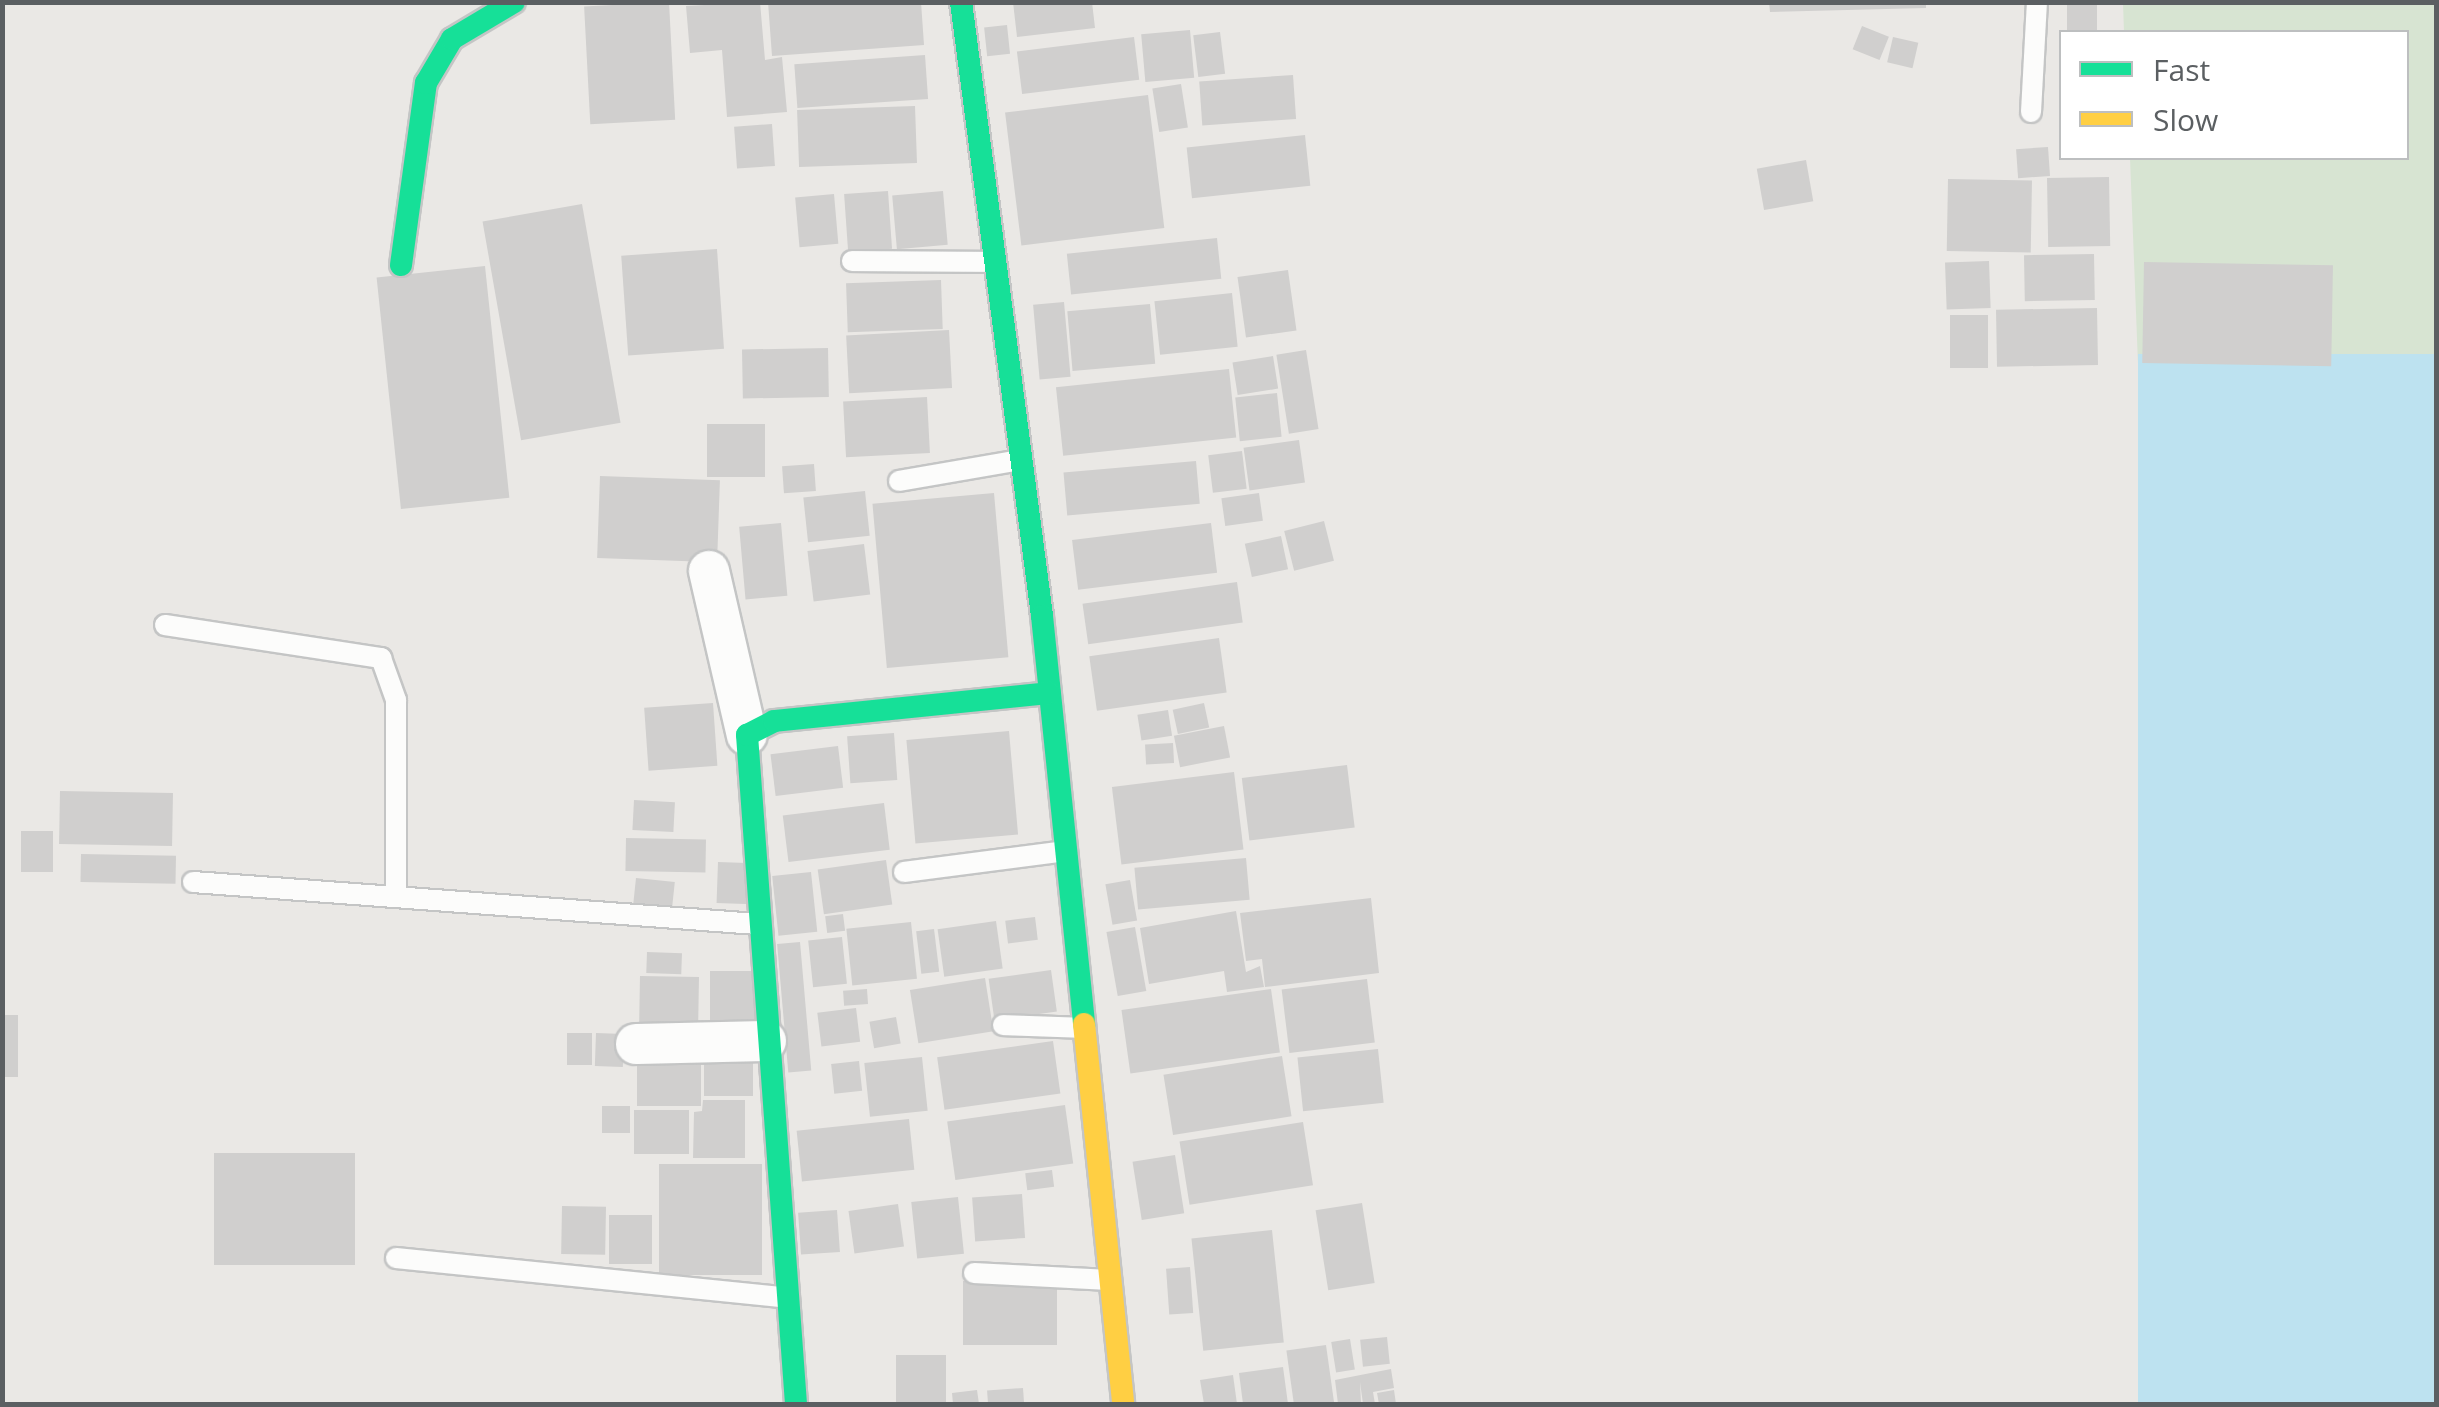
<!DOCTYPE html>
<html>
<head>
<meta charset="utf-8">
<style>
	body { margin:0 }
	#map { position:relative; width:2439px; height:1407px; overflow:hidden; background:#eae8e5; font-family:"Open Sans",sans-serif }
	div>[style] { position:absolute }
	[style*='--x'] { left:calc(var(--x)*1px); top:calc(var(--y)*1px); width:calc(var(--w)*1px); rotate:calc(var(--a)*1deg) }
	.green>* { inset:0; background:#d7e4d2 }
	.water>* { inset:0; background:#bde2f0; transform-origin:0 0 }
	.building>* { inset:0; background:#d0cfce; transform-origin:0 0 }
	.roads { filter:drop-shadow(2px 0 #c4c5c5) drop-shadow(-2px 0 #c4c5c5) drop-shadow(0 2px #c4c5c5) drop-shadow(0 -2px #c4c5c5) }
	.lane>* { height:20px; margin:-10px; padding:0 10px; transform-origin:10px; border-radius:10px; background:#fcfcfb }
	.street>* { height:40px; margin:-20px; padding:0 20px; transform-origin:20px; border-radius:20px; background:#fcfcfb }
	.fast>* { height:22px; margin:-11px; padding:0 11px; transform-origin:11px; border-radius:11px; background:#16e098 }
	.slow>* { height:22px; margin:-11px; padding:0 11px; transform-origin:11px; border-radius:11px; background:#ffcf43 }
	span { translate:-50% -50%; white-space:nowrap; text-align:center; line-height:1.15; -webkit-text-stroke:10px #fff; paint-order:stroke }
	.frame { position:absolute; inset:0; border:5px solid #5b5f62; pointer-events:none }
	.legend { position:absolute; left:2059px; top:30px; width:350px; height:130px; box-sizing:border-box; background:#fff; border:2px solid #bdbfc0; margin:0; padding:12px 18px; list-style:none; font-size:30px; color:#5b5f62 }
	.legend li { display:flex; align-items:center; gap:20px; height:50px }
	.legend b { width:50px; border:2px solid #bdbfc0 }
</style>
</head>
<body>
<div id="map">
	<div class="green">
		<i style="clip-path:polygon(2123px 3px,2436px 3px,2436px 354px,2138px 364px,2130px 158px,2406px 158px,2406px 32px,2124px 32px)"></i>
	</div>
	<div class="water">
		<i style="left:2436px;top:354px;width:1050px;height:298px;rotate:90deg"></i>
	</div>
	<div class="building">
		<i style="left:669px;top:2px;width:118px;height:85px;rotate:87deg"></i>
		<i style="clip-path:polygon(760px 2px,765px 60px,782px 57px,787px 112px,727px 117px,722px 50px,690px 53px,686px 6px)"></i>
		<i style="clip-path:polygon(768px 2px,921px 2px,924px 45px,772px 56px)"></i>
		<i style="clip-path:polygon(1013px 2px,1092px 2px,1095px 28px,1017px 37px)"></i>
		<i style="clip-path:polygon(1769px 2px,1926px 2px,1926px 8px,1770px 12px)"></i>
		<i style="left:2067px;top:2px;width:30px;height:30px"></i>
		<i style="left:1007px;top:25px;width:29px;height:23px;rotate:84deg"></i>
		<i style="left:1862px;top:26px;width:29px;height:25px;rotate:22deg"></i>
		<i style="left:1190px;top:30px;width:48px;height:49px;rotate:85deg"></i>
		<i style="left:1220px;top:32px;width:42px;height:27px;rotate:83deg"></i>
		<i style="left:1134px;top:37px;width:43px;height:118px;rotate:83deg"></i>
		<i style="left:1893px;top:37px;width:26px;height:26px;rotate:13deg"></i>
		<i style="left:925px;top:55px;width:44px;height:131px;rotate:86deg"></i>
		<i style="left:1293px;top:75px;width:44px;height:94px;rotate:86deg"></i>
		<i style="left:1181px;top:84px;width:44px;height:29px;rotate:81deg"></i>
		<i style="left:1148px;top:95px;width:134px;height:144px;rotate:83deg"></i>
		<i style="left:915px;top:106px;width:57px;height:118px;rotate:88deg"></i>
		<i style="left:772px;top:124px;width:42px;height:38px;rotate:86deg"></i>
		<i style="left:1305px;top:135px;width:51px;height:119px;rotate:84deg"></i>
		<i style="left:2048px;top:147px;width:29px;height:32px;rotate:86deg"></i>
		<i style="left:1806px;top:160px;width:42px;height:50px;rotate:80deg"></i>
		<i style="left:2109px;top:177px;width:69px;height:62px;rotate:89deg"></i>
		<i style="left:1948px;top:179px;width:84px;height:72px;rotate:1deg"></i>
		<i style="left:888px;top:191px;width:58px;height:44px;rotate:86deg"></i>
		<i style="left:943px;top:191px;width:54px;height:51px;rotate:85deg"></i>
		<i style="left:834px;top:194px;width:50px;height:39px;rotate:85deg"></i>
		<i style="left:582px;top:204px;width:222px;height:101px;rotate:80deg"></i>
		<i style="left:1217px;top:238px;width:41px;height:151px;rotate:84deg"></i>
		<i style="left:717px;top:249px;width:100px;height:96px;rotate:86deg"></i>
		<i style="left:2094px;top:254px;width:46px;height:70px;rotate:89deg"></i>
		<i style="left:1989px;top:261px;width:47px;height:44px;rotate:88deg"></i>
		<i style="left:2144px;top:262px;width:189px;height:101px;rotate:1deg"></i>
		<i style="left:485px;top:266px;width:233px;height:109px;rotate:84deg"></i>
		<i style="left:1288px;top:270px;width:61px;height:51px;rotate:82deg"></i>
		<i style="left:941px;top:280px;width:49px;height:95px;rotate:88deg"></i>
		<i style="left:1232px;top:293px;width:54px;height:78px;rotate:84deg"></i>
		<i style="left:1064px;top:302px;width:75px;height:31px;rotate:85deg"></i>
		<i style="left:1150px;top:304px;width:60px;height:83px;rotate:85deg"></i>
		<i style="left:2097px;top:308px;width:57px;height:101px;rotate:89deg"></i>
		<i style="left:1988px;top:315px;width:53px;height:38px;rotate:90deg"></i>
		<i style="left:949px;top:330px;width:58px;height:103px;rotate:87deg"></i>
		<i style="left:828px;top:348px;width:49px;height:86px;rotate:89deg"></i>
		<i style="left:1306px;top:350px;width:80px;height:30px;rotate:81deg"></i>
		<i style="left:1273px;top:356px;width:33px;height:41px;rotate:81deg"></i>
		<i style="left:1229px;top:369px;width:69px;height:174px;rotate:84deg"></i>
		<i style="left:1277px;top:393px;width:44px;height:42px;rotate:84deg"></i>
		<i style="left:927px;top:397px;width:56px;height:84px;rotate:87deg"></i>
		<i style="left:765px;top:424px;width:53px;height:58px;rotate:90deg"></i>
		<i style="left:1299px;top:440px;width:43px;height:56px;rotate:82deg"></i>
		<i style="left:1242px;top:451px;width:38px;height:34px;rotate:83deg"></i>
		<i style="left:1196px;top:461px;width:43px;height:133px;rotate:85deg"></i>
		<i style="left:814px;top:464px;width:27px;height:32px;rotate:86deg"></i>
		<i style="left:600px;top:476px;width:120px;height:82px;rotate:2deg"></i>
		<i style="left:865px;top:491px;width:45px;height:62px;rotate:84deg"></i>
		<i style="left:994px;top:493px;width:165px;height:122px;rotate:85deg"></i>
		<i style="left:1259px;top:493px;width:28px;height:38px;rotate:82deg"></i>
		<i style="left:1324px;top:521px;width:41px;height:41px;rotate:76deg"></i>
		<i style="left:781px;top:523px;width:73px;height:42px;rotate:85deg"></i>
		<i style="left:1211px;top:523px;width:50px;height:140px;rotate:83deg"></i>
		<i style="left:1281px;top:536px;width:34px;height:37px;rotate:78deg"></i>
		<i style="left:864px;top:544px;width:51px;height:57px;rotate:83deg"></i>
		<i style="left:1237px;top:582px;width:41px;height:156px;rotate:82deg"></i>
		<i style="left:1219px;top:638px;width:55px;height:131px;rotate:82deg"></i>
		<i style="left:713px;top:703px;width:63px;height:69px;rotate:86deg"></i>
		<i style="left:1204px;top:703px;width:25px;height:32px;rotate:78deg"></i>
		<i style="left:1168px;top:710px;width:26px;height:31px;rotate:81deg"></i>
		<i style="left:1224px;top:726px;width:32px;height:51px;rotate:79deg"></i>
		<i style="left:1009px;top:731px;width:104px;height:103px;rotate:85deg"></i>
		<i style="left:894px;top:733px;width:47px;height:47px;rotate:86deg"></i>
		<i style="left:1173px;top:743px;width:20px;height:28px;rotate:87deg"></i>
		<i style="left:838px;top:746px;width:42px;height:68px;rotate:83deg"></i>
		<i style="left:1347px;top:765px;width:63px;height:106px;rotate:83deg"></i>
		<i style="left:1234px;top:772px;width:78px;height:123px;rotate:83deg"></i>
		<i style="left:60px;top:791px;width:113px;height:53px;rotate:1deg"></i>
		<i style="left:634px;top:800px;width:41px;height:30px;rotate:3deg"></i>
		<i style="left:884px;top:803px;width:47px;height:102px;rotate:83deg"></i>
		<i style="left:21px;top:831px;width:32px;height:41px"></i>
		<i style="left:626px;top:838px;width:80px;height:33px;rotate:1deg"></i>
		<i style="left:81px;top:854px;width:95px;height:28px;rotate:1deg"></i>
		<i style="left:1246px;top:858px;width:42px;height:112px;rotate:85deg"></i>
		<i style="left:886px;top:860px;width:45px;height:69px;rotate:82deg"></i>
		<i style="left:718px;top:862px;width:36px;height:41px;rotate:2deg"></i>
		<i style="left:811px;top:872px;width:60px;height:39px;rotate:84deg"></i>
		<i style="left:636px;top:878px;width:39px;height:32px;rotate:6deg"></i>
		<i style="left:1130px;top:880px;width:41px;height:25px;rotate:80deg"></i>
		<i style="clip-path:polygon(1371px 898px,1379px 973px,1265px 987px,1262px 959px,1246px 961px,1240px 913px)"></i>
		<i style="clip-path:polygon(1236px 911px,1246px 972px,1260px 966px,1264px 987px,1227px 992px,1224px 971px,1149px 984px,1140px 928px)"></i>
		<i style="left:843px;top:914px;width:17px;height:18px;rotate:83deg"></i>
		<i style="left:1035px;top:917px;width:23px;height:30px;rotate:83deg"></i>
		<i style="left:996px;top:921px;width:48px;height:59px;rotate:82deg"></i>
		<i style="left:911px;top:922px;width:57px;height:65px;rotate:84deg"></i>
		<i style="left:1135px;top:927px;width:65px;height:29px;rotate:80deg"></i>
		<i style="left:934px;top:929px;width:43px;height:18px;rotate:83deg"></i>
		<i style="left:842px;top:937px;width:47px;height:34px;rotate:84deg"></i>
		<i style="left:800px;top:942px;width:129px;height:23px;rotate:85deg"></i>
		<i style="left:647px;top:952px;width:35px;height:21px;rotate:2deg"></i>
		<i style="left:1051px;top:970px;width:42px;height:63px;rotate:82deg"></i>
		<i style="left:710px;top:971px;width:46px;height:56px"></i>
		<i style="left:640px;top:976px;width:59px;height:49px;rotate:1deg"></i>
		<i style="left:985px;top:978px;width:54px;height:76px;rotate:81deg"></i>
		<i style="left:1367px;top:979px;width:64px;height:86px;rotate:83deg"></i>
		<i style="left:867px;top:989px;width:15px;height:24px;rotate:86deg"></i>
		<i style="left:1271px;top:989px;width:64px;height:151px;rotate:82deg"></i>
		<i style="left:856px;top:1008px;width:34px;height:39px;rotate:83deg"></i>
		<i style="left:2px;top:1015px;width:16px;height:62px"></i>
		<i style="left:896px;top:1017px;width:27px;height:27px;rotate:80deg"></i>
		<i style="left:567px;top:1033px;width:25px;height:32px"></i>
		<i style="left:596px;top:1033px;width:28px;height:33px;rotate:2deg"></i>
		<i style="left:1053px;top:1041px;width:53px;height:117px;rotate:82deg"></i>
		<i style="left:1378px;top:1049px;width:54px;height:81px;rotate:84deg"></i>
		<i style="left:704px;top:1051px;width:49px;height:45px"></i>
		<i style="left:637px;top:1055px;width:64px;height:51px"></i>
		<i style="left:1282px;top:1056px;width:61px;height:120px;rotate:81deg"></i>
		<i style="left:922px;top:1057px;width:54px;height:58px;rotate:84deg"></i>
		<i style="left:859px;top:1061px;width:30px;height:28px;rotate:84deg"></i>
		<i style="clip-path:polygon(703px 1100px,745px 1100px,745px 1158px,693px 1158px,694px 1112px,702px 1111px)"></i>
		<i style="left:1065px;top:1105px;width:59px;height:119px;rotate:82deg"></i>
		<i style="left:602px;top:1106px;width:28px;height:27px"></i>
		<i style="left:634px;top:1110px;width:55px;height:44px"></i>
		<i style="left:909px;top:1119px;width:51px;height:113px;rotate:84deg"></i>
		<i style="left:1303px;top:1122px;width:64px;height:125px;rotate:81deg"></i>
		<i style="left:355px;top:1153px;width:112px;height:141px;rotate:90deg"></i>
		<i style="left:1175px;top:1155px;width:59px;height:43px;rotate:81deg"></i>
		<i style="left:659px;top:1164px;width:103px;height:111px"></i>
		<i style="left:1052px;top:1170px;width:17px;height:27px;rotate:83deg"></i>
		<i style="left:1022px;top:1194px;width:44px;height:50px;rotate:86deg"></i>
		<i style="left:958px;top:1197px;width:57px;height:47px;rotate:84deg"></i>
		<i style="left:1362px;top:1203px;width:81px;height:47px;rotate:81deg"></i>
		<i style="left:898px;top:1204px;width:43px;height:50px;rotate:82deg"></i>
		<i style="left:562px;top:1206px;width:44px;height:48px;rotate:1deg"></i>
		<i style="left:837px;top:1210px;width:42px;height:39px;rotate:86deg"></i>
		<i style="left:609px;top:1215px;width:43px;height:49px"></i>
		<i style="left:1272px;top:1230px;width:113px;height:81px;rotate:84deg"></i>
		<i style="left:1190px;top:1267px;width:46px;height:24px;rotate:86deg"></i>
		<i style="left:1057px;top:1281px;width:64px;height:94px;rotate:90deg"></i>
		<i style="left:1387px;top:1337px;width:27px;height:27px;rotate:84deg"></i>
		<i style="left:1350px;top:1339px;width:31px;height:19px;rotate:81deg"></i>
		<i style="left:1326px;top:1345px;width:60px;height:40px;rotate:82deg"></i>
		<i style="left:896px;top:1355px;width:50px;height:49px"></i>
		<i style="clip-path:polygon(1283px 1367px,1288px 1404px,1243px 1404px,1239px 1373px)"></i>
		<i style="clip-path:polygon(1391px 1369px,1394px 1388px,1373px 1392px,1375px 1404px,1363px 1404px,1360px 1382px,1361px 1404px,1338px 1404px,1335px 1380px)"></i>
		<i style="clip-path:polygon(1233px 1375px,1237px 1404px,1204px 1404px,1200px 1380px)"></i>
		<i style="left:1023px;top:1388px;width:16px;height:36px;rotate:86deg"></i>
		<i style="clip-path:polygon(977px 1390px,979px 1404px,953px 1404px,952px 1393px)"></i>
		<i style="clip-path:polygon(1394px 1390px,1396px 1404px,1379px 1404px,1377px 1393px)"></i>
	</div>
	<div class="roads">
		<div class="lane">
			<i style="--x:2031;--y:112;--w:110;--a:-86.9"></i>
			<i style="--x:852;--y:261;--w:143;--a:0.4"></i>
			<i style="--x:899;--y:481;--w:124;--a:-9.8"></i>
			<i style="--x:165;--y:625;--w:219;--a:8.7"></i>
			<i style="--x:381;--y:658;--w:45;--a:70.3"></i>
			<i style="--x:396;--y:700;--w:197;--a:90"></i>
			<i style="--x:904;--y:872;--w:163;--a:-7.4"></i>
			<i style="--x:193;--y:882;--w:566;--a:4.26"></i>
			<i style="--x:1003;--y:1025;--w:81;--a:2.1"></i>
			<i style="--x:396;--y:1258;--w:389;--a:5.8"></i>
			<i style="--x:974;--y:1273;--w:135;--a:3"></i>
		</div>
		<div class="street">
			<i style="--x:709;--y:571;--w:168;--a:77"></i>
			<i style="--x:636;--y:1044;--w:130;--a:-1.3"></i>
		</div>
		<div class="fast">
			<i style="--x:961;--y:2;--w:619;--a:82.48"></i>
			<i style="--x:1042;--y:616;--w:410;--a:84.1"></i>
			<i style="--x:401;--y:265;--w:184;--a:-82.2"></i>
			<i style="--x:426;--y:83;--w:51;--a:-59.4"></i>
			<i style="--x:452;--y:39;--w:72;--a:-30.8"></i>
			<i style="--x:796;--y:1404;--w:671;--a:-94.19"></i>
			<i style="--x:747;--y:735;--w:30;--a:-27"></i>
			<i style="--x:774;--y:721;--w:277;--a:-5.8"></i>
		</div>
		<div class="slow">
			<i style="--x:1084;--y:1024;--w:382;--a:84.1"></i>
		</div>
	</div>
	<div class="frame"></div>
	<ul class="legend">
	<li><b style="height:12px;background:#16e098"></b>Fast</li>
	<li><b style="height:12px;background:#ffcf43"></b>Slow</li>
	</ul>
</div>
</body>
</html>
